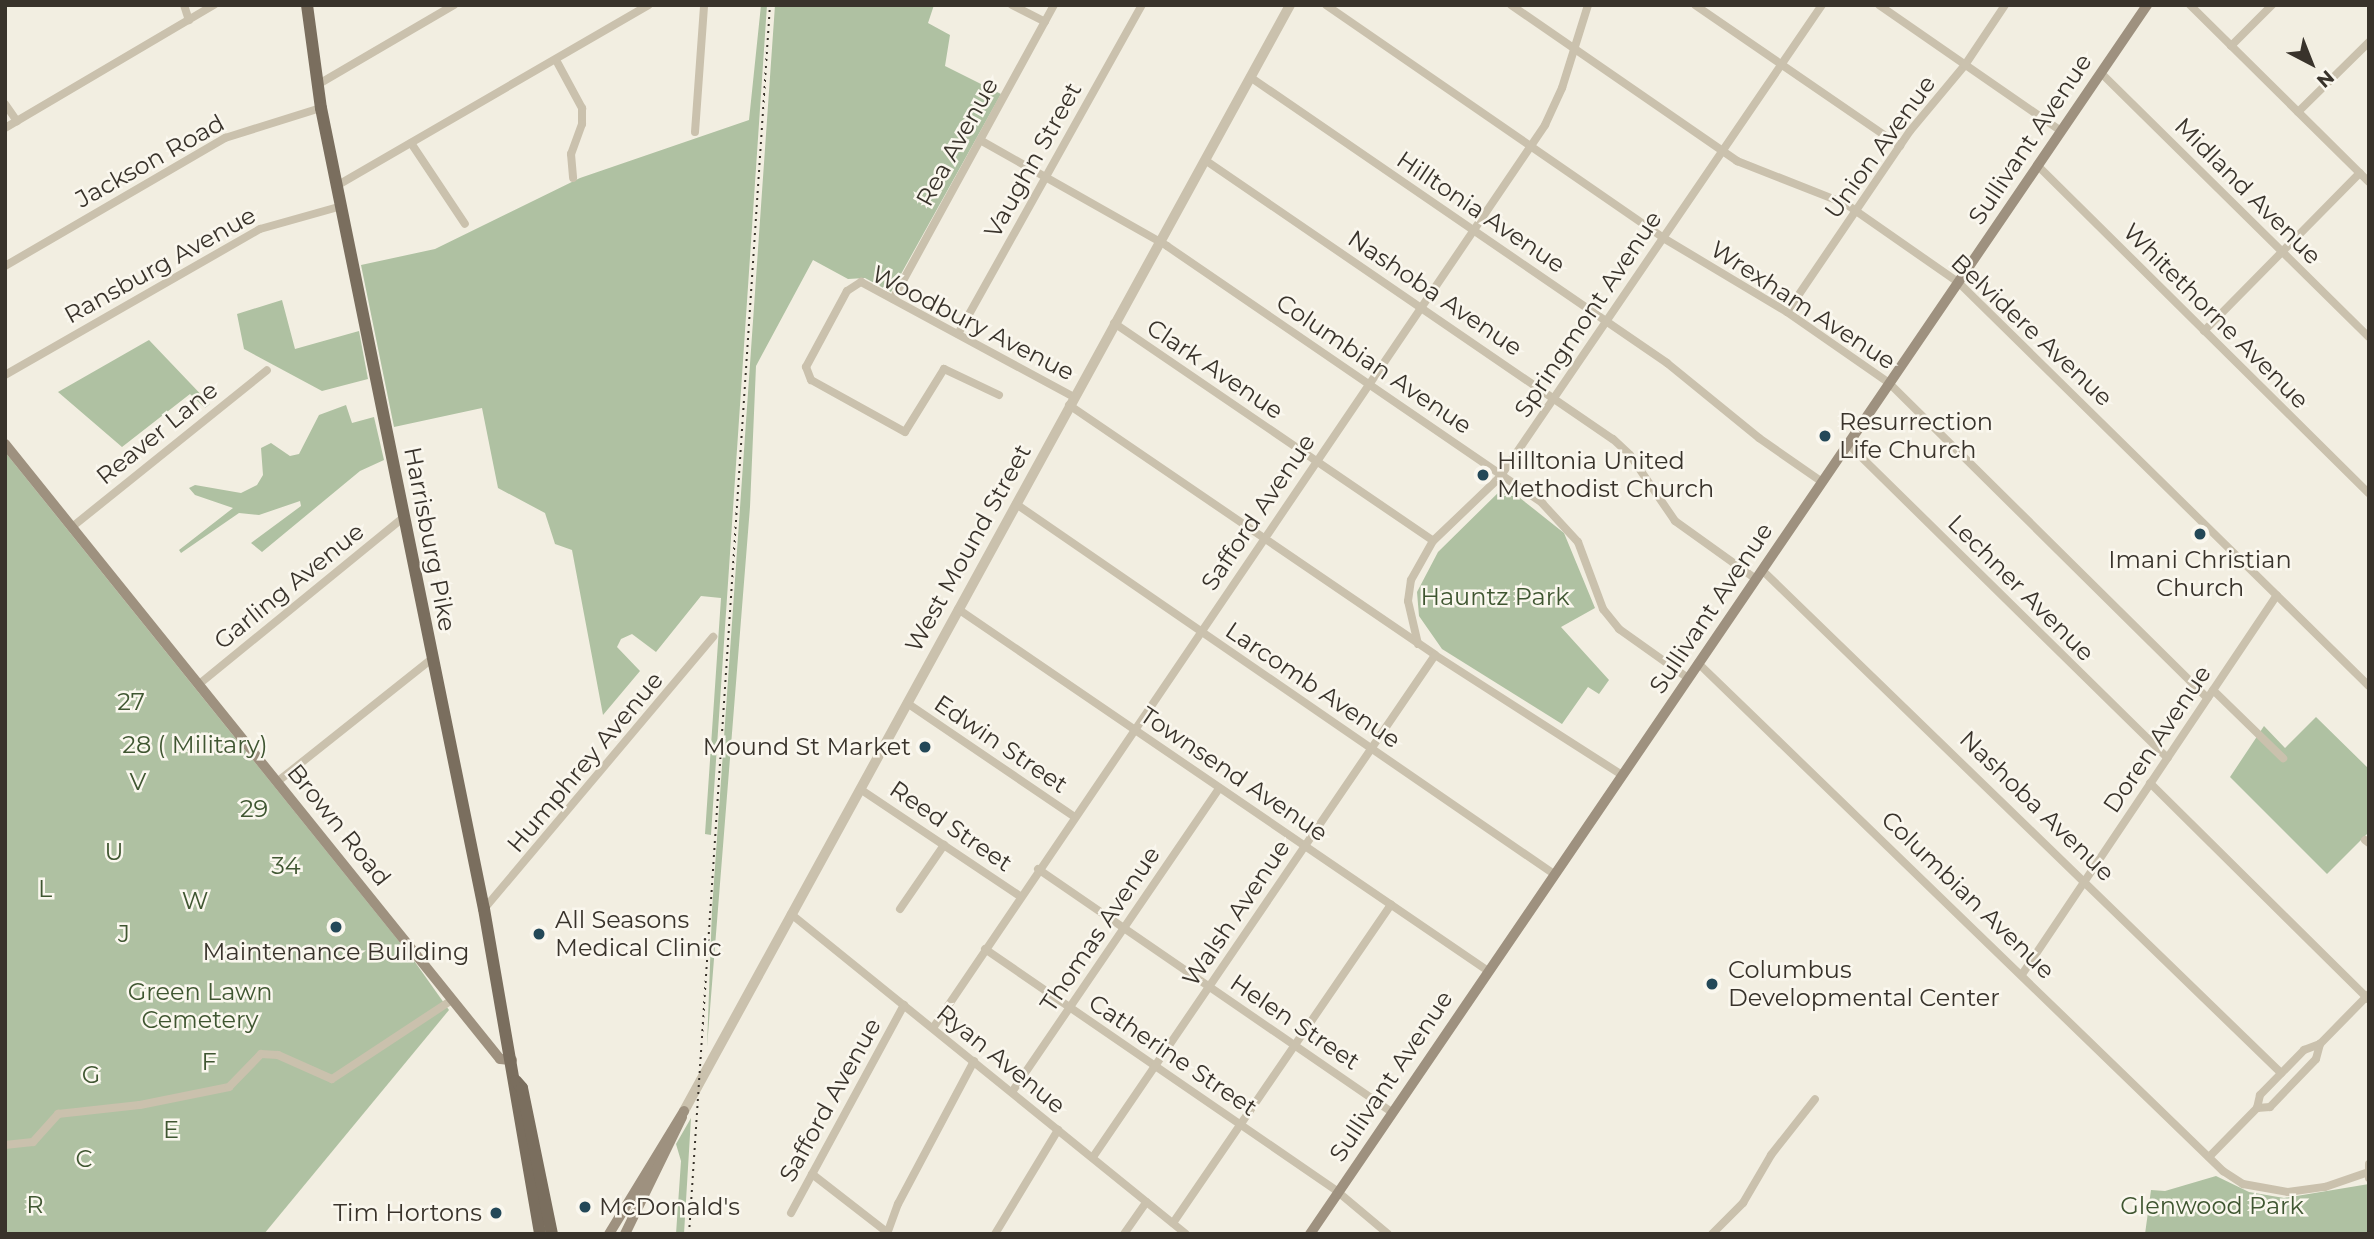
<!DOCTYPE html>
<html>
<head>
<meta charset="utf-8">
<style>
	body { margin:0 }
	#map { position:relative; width:2374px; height:1239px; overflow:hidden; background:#f2eee1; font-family:Montserrat,sans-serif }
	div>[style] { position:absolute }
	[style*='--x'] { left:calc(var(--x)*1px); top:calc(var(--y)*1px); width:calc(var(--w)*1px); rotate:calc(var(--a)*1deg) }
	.green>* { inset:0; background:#afc1a2 }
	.minor>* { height:8px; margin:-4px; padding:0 4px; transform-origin:4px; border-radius:4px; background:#cac1ad }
	.tertiary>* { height:10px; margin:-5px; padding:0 5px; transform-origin:5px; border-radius:5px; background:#cac1ad }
	.secondary>* { height:10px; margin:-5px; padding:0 5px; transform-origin:5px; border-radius:5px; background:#9e917f }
	.primary>* { height:12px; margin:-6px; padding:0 6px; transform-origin:6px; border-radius:6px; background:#7a6e5e }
	.rail>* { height:2px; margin-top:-1px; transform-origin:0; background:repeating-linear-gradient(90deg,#39332b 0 2px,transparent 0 7px) }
	.dots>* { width:19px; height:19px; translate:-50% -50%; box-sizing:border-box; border:4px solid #faf7ee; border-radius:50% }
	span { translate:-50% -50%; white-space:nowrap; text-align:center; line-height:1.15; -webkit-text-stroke:5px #faf7ee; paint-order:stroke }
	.street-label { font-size:24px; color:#39332b }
	.poi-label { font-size:24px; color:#39332b }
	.left { translate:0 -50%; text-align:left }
	.right { translate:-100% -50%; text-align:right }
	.park-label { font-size:24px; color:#3f5631 }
	.frame { position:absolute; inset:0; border:7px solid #39332b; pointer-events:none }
	.north { position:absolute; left:2276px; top:28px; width:70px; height:70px; -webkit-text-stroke:5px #faf7ee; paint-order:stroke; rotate:138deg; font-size:19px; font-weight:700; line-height:28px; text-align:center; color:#39332b }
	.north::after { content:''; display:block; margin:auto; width:24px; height:32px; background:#39332b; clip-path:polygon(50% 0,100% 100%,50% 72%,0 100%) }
</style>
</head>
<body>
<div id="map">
	<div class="green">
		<i style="clip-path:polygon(761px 5px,767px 5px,711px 835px,705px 834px,721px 598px,701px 596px,656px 652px,632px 634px,621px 639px,617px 647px,640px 671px,603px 715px,572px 550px,555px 544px,545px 513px,498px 488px,482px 408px,394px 427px,361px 265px,435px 249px,580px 178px,749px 120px)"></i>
		<i style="clip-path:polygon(775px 5px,934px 5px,928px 23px,950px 35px,945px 66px,1001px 94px,891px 292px,865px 278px,848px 279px,813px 260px,756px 366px,750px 507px,707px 1047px,712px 910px)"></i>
		<i style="clip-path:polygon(282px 300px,295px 349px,359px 331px,368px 379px,322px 391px,244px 349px,237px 314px)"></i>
		<i style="clip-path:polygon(149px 340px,210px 404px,205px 408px,190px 394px,122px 447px,58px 392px)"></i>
		<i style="clip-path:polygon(346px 405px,352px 423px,374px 417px,384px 460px,360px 471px,262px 552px,251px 543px,301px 506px,300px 501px,259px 515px,239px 513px,181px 553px,179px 550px,233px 508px,195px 495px,189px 488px,195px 485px,241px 493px,257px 485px,263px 475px,261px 448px,271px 443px,290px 456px,299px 454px,319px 415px)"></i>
		<i style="clip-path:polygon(5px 452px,410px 955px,449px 1010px,264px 1234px,5px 1234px)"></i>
		<i style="clip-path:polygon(1505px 486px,1564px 533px,1595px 608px,1561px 627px,1609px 680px,1599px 694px,1588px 687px,1562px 724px,1442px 649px,1419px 616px,1417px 592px,1438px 552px)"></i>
		<i style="clip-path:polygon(2316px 717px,2369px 769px,2369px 832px,2327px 874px,2230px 777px,2264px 726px,2285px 748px)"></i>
		<i style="clip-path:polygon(691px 1118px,684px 1234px,676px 1234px,681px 1161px,676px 1144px)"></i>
		<i style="clip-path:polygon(2216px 1176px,2249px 1192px,2284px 1198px,2369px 1184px,2369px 1234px,2145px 1234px,2151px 1190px,2165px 1191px)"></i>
	</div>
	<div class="minor">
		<i style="--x:184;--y:5;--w:16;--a:72"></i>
		<i style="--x:1012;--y:5;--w:37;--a:27"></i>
		<i style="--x:1326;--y:5;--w:412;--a:34.6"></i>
		<i style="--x:1665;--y:239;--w:142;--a:30.9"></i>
		<i style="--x:1787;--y:312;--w:124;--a:34.8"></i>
		<i style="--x:1889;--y:383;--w:448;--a:44.7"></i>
		<i style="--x:1511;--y:5;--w:275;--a:34.6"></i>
		<i style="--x:1737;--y:161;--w:117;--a:21.5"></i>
		<i style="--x:1846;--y:204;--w:136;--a:34.9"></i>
		<i style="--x:1958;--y:282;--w:576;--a:44.51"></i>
		<i style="--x:1695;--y:5;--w:249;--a:34.5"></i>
		<i style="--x:1879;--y:5;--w:221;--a:34.7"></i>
		<i style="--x:2190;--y:5;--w:252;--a:44.7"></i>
		<i style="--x:2231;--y:46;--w:58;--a:-45"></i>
		<i style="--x:556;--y:60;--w:55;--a:61.6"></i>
		<i style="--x:582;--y:108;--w:16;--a:90"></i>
		<i style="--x:582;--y:124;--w:32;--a:110"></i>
		<i style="--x:571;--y:154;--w:24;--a:85"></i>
		<i style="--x:2101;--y:73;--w:376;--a:44.6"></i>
		<i style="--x:1250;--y:77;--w:506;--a:34.44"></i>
		<i style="--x:1667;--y:363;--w:119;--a:39.2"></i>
		<i style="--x:1759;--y:438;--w:77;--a:34.9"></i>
		<i style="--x:317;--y:85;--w:159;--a:-30.3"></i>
		<i style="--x:5;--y:104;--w:21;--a:55"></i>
		<i style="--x:2298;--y:112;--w:100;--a:-44.6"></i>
		<i style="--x:5;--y:128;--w:243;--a:-30.5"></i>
		<i style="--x:695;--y:132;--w:127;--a:-85.9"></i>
		<i style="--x:980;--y:140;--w:215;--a:29.5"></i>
		<i style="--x:1167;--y:246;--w:455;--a:34.4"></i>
		<i style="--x:1542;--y:503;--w:53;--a:47.3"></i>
		<i style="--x:1578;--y:542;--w:72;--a:69.5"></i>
		<i style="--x:1603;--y:609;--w:26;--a:51"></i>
		<i style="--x:1619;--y:629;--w:85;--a:35.4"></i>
		<i style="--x:411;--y:143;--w:97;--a:56.3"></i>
		<i style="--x:1205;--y:160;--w:494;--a:34.4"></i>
		<i style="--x:1613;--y:439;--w:23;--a:43"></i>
		<i style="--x:1630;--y:455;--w:80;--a:55.7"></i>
		<i style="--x:1675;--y:521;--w:100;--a:35.6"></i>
		<i style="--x:2037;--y:165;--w:467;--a:44.7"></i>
		<i style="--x:338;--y:185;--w:359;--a:-30.1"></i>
		<i style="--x:5;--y:266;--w:255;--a:-30.2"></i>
		<i style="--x:225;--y:138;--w:101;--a:-17.4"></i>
		<i style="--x:893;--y:299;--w:335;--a:-61.3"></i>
		<i style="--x:1787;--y:312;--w:219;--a:-55.8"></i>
		<i style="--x:1910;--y:131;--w:86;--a:-50.2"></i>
		<i style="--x:1965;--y:65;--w:72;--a:-56.3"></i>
		<i style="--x:1114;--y:323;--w:386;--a:34.3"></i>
		<i style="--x:2204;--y:331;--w:222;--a:-45.4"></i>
		<i style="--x:958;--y:334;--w:377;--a:-60.8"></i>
		<i style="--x:5;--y:375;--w:294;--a:-29.8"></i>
		<i style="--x:260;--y:229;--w:85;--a:-15.7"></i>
		<i style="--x:999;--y:395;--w:61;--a:-154.7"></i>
		<i style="--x:944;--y:369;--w:74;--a:121.8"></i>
		<i style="--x:905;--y:432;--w:107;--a:-151"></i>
		<i style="--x:811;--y:380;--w:14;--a:-111"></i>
		<i style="--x:806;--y:367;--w:86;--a:-61.7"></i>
		<i style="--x:847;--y:291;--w:17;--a:-33"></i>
		<i style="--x:861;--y:282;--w:242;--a:28.4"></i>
		<i style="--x:1069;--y:405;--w:443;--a:34.3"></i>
		<i style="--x:1435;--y:655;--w:222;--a:32.7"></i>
		<i style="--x:1848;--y:444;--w:448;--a:44.5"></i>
		<i style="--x:1016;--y:504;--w:653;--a:34.52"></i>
		<i style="--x:72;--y:527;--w:250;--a:-38.8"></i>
		<i style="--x:1762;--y:570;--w:723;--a:44.1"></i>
		<i style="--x:958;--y:609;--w:642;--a:34.33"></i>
		<i style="--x:1418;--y:644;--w:44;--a:-103.1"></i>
		<i style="--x:1408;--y:601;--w:21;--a:-82"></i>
		<i style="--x:1411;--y:580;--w:45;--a:-60.6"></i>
		<i style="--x:1433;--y:541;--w:93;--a:-43.7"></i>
		<i style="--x:1500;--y:477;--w:571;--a:-55.7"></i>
		<i style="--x:1698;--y:663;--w:731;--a:44.06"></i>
		<i style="--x:2223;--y:1171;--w:24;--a:33"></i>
		<i style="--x:2243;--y:1184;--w:46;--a:10.1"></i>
		<i style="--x:2288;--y:1192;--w:37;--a:-8"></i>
		<i style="--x:2325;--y:1187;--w:43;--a:-18.9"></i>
		<i style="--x:198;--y:685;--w:264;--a:-39.2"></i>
		<i style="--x:2213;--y:690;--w:98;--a:44.2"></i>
		<i style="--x:907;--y:703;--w:201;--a:34.2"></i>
		<i style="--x:277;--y:782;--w:199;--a:-38.5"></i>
		<i style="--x:2150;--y:783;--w:308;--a:44.7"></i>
		<i style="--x:860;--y:789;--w:192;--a:33.8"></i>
		<i style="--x:2365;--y:840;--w:5;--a:37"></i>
		<i style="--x:1038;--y:869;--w:429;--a:34.5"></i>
		<i style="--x:484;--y:909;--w:356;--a:-49.9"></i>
		<i style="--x:900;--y:909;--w:78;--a:-55.5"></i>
		<i style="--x:791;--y:914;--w:508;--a:39.01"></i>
		<i style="--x:985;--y:949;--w:429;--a:34.5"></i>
		<i style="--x:1338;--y:1192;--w:65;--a:40"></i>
		<i style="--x:2023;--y:973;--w:455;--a:-56.1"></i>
		<i style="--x:933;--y:1028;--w:1091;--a:-55.87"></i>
		<i style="--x:1545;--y:125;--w:41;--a:-65.3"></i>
		<i style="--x:1562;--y:88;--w:87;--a:-72.6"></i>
		<i style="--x:1012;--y:1092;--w:368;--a:-55.7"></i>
		<i style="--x:2257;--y:1108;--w:13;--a:-4"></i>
		<i style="--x:2270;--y:1107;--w:66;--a:-46.2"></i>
		<i style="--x:2316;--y:1059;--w:16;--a:-75"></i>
		<i style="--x:5;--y:1145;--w:28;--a:-6"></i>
		<i style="--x:33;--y:1142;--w:38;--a:-48"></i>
		<i style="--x:58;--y:1114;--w:82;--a:-6.3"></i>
		<i style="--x:140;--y:1105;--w:91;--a:-11.4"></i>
		<i style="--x:229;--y:1087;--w:46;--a:-45.9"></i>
		<i style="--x:261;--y:1054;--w:17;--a:3"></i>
		<i style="--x:278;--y:1055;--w:59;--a:24"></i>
		<i style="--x:332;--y:1079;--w:144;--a:-33.4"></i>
		<i style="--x:1093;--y:1157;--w:607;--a:-55.73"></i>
		<i style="--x:2209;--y:1157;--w:69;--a:-45.6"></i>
		<i style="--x:2257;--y:1108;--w:13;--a:-77"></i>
		<i style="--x:2260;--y:1095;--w:63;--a:-45.6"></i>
		<i style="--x:2304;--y:1050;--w:17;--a:-21"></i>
		<i style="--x:2320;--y:1044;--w:69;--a:-45.6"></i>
		<i style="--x:2369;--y:1164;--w:14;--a:90"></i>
		<i style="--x:812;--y:1174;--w:96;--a:37.8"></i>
		<i style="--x:791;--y:1213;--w:237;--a:-61.5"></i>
		<i style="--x:1173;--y:1223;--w:386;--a:-55.6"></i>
		<i style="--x:887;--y:1234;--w:32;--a:-70"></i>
		<i style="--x:898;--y:1204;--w:162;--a:-62"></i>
		<i style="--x:995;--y:1234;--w:122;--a:-58.8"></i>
		<i style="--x:1124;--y:1234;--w:39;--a:-55"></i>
		<i style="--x:1712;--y:1234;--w:44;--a:-45"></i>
		<i style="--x:1743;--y:1203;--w:56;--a:-59.7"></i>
		<i style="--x:1771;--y:1155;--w:71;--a:-51.8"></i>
	</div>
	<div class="tertiary">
		<i style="--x:684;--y:1111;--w:1261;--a:-61.28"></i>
	</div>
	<div class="secondary">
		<i style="--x:5;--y:444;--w:789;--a:51.17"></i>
		<i style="--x:500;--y:1059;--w:12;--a:5"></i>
		<i style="--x:609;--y:1234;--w:144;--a:-58.6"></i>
		<i style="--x:625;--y:1234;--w:130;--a:-64"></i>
		<i style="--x:1310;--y:1234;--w:1487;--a:-55.74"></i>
	</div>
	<div class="primary">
		<i style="--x:307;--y:5;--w:104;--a:82.3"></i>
		<i style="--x:321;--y:108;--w:817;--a:78.5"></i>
		<i style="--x:484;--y:909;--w:330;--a:80.2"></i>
		<i style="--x:516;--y:1081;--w:9;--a:49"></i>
		<i style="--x:522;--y:1088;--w:149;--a:78.4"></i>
	</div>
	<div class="rail">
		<i style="--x:689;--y:1234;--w:1232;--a:-86.23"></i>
	</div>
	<div class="dots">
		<i style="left:1825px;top:436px;background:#234858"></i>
		<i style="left:1483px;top:475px;background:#234858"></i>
		<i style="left:2200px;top:534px;background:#234858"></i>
		<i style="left:925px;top:747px;background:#234858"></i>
		<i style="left:336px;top:927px;background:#234858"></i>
		<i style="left:539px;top:934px;background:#234858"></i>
		<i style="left:1712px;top:984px;background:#234858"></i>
		<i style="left:585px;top:1207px;background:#234858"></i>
		<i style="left:496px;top:1213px;background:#234858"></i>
	</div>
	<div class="street-label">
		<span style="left:2030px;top:139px;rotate:-56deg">Sullivant Avenue</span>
		<span style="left:957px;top:142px;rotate:-61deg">Rea Avenue</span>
		<span style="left:1880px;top:147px;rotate:-54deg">Union Avenue</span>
		<span style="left:1033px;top:160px;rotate:-61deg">Vaughn Street</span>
		<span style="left:150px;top:161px;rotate:-29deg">Jackson Road</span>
		<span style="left:2248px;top:191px;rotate:45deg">Midland Avenue</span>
		<span style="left:1481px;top:212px;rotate:34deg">Hilltonia Avenue</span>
		<span style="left:160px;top:265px;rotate:-29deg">Ransburg Avenue</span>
		<span style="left:1435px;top:293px;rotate:34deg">Nashoba Avenue</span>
		<span style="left:1803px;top:305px;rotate:33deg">Wrexham Avenue</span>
		<span style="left:1588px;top:314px;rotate:-56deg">Springmont Avenue</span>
		<span style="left:2216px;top:316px;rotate:45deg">Whitethorne Avenue</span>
		<span style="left:973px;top:323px;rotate:27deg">Woodbury Avenue</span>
		<span style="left:2032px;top:330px;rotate:43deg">Belvidere Avenue</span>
		<span style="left:1374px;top:364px;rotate:34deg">Columbian Avenue</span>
		<span style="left:1215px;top:369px;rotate:34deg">Clark Avenue</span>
		<span style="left:157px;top:433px;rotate:-39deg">Reaver Lane</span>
		<span style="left:1258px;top:512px;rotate:-56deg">Safford Avenue</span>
		<span style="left:430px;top:539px;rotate:79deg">Harrisburg Pike</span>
		<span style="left:968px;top:548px;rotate:-61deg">West Mound Street</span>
		<span style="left:289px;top:586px;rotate:-39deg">Garling Avenue</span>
		<span style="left:2021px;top:588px;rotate:45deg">Lechner Avenue</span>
		<span style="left:1711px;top:608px;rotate:-56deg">Sullivant Avenue</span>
		<span style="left:1313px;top:685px;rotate:34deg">Larcomb Avenue</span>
		<span style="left:2157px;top:739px;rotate:-56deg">Doren Avenue</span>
		<span style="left:1001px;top:744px;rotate:34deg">Edwin Street</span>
		<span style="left:585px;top:762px;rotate:-50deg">Humphrey Avenue</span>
		<span style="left:1234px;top:774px;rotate:34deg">Townsend Avenue</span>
		<span style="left:2037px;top:806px;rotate:44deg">Nashoba Avenue</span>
		<span style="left:339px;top:825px;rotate:51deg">Brown Road</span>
		<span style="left:951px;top:826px;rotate:34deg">Reed Street</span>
		<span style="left:1968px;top:895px;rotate:44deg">Columbian Avenue</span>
		<span style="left:1236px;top:913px;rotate:-56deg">Walsh Avenue</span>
		<span style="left:1100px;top:929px;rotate:-56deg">Thomas Avenue</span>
		<span style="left:1295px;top:1022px;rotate:34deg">Helen Street</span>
		<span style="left:1173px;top:1055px;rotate:34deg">Catherine Street</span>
		<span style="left:1001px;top:1059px;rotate:39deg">Ryan Avenue</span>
		<span style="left:1391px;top:1076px;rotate:-56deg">Sullivant Avenue</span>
		<span style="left:830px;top:1100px;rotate:-61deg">Safford Avenue</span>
	</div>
	<div class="poi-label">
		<span class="left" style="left:1839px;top:436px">Resurrection<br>Life Church</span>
		<span class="left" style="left:1497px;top:475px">Hilltonia United<br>Methodist Church</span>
		<span style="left:2200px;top:574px">Imani Christian<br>Church</span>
		<span class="right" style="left:911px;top:747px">Mound St Market</span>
		<span class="left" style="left:555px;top:934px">All Seasons<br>Medical Clinic</span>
		<span style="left:336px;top:952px">Maintenance Building</span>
		<span class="left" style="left:1728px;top:984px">Columbus<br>Developmental Center</span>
		<span class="left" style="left:599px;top:1207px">McDonald's</span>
		<span class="right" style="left:482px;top:1213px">Tim Hortons</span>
	</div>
	<div class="park-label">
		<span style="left:1495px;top:597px">Hauntz Park</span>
		<span style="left:131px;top:702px">27</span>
		<span style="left:195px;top:745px">28 ( Military)</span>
		<span style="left:138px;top:782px">V</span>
		<span style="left:254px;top:809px">29</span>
		<span style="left:114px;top:852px">U</span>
		<span style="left:286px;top:866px">34</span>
		<span style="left:45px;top:889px">L</span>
		<span style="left:195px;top:901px">W</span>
		<span style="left:124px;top:934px">J</span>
		<span style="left:200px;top:1006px">Green Lawn<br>Cemetery</span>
		<span style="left:209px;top:1062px">F</span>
		<span style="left:91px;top:1075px">G</span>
		<span style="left:171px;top:1130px">E</span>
		<span style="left:84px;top:1159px">C</span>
		<span style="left:35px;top:1205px">R</span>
		<span style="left:2212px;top:1206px">Glenwood Park</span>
	</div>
	<div class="frame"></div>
	<div class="north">N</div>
</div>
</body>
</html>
